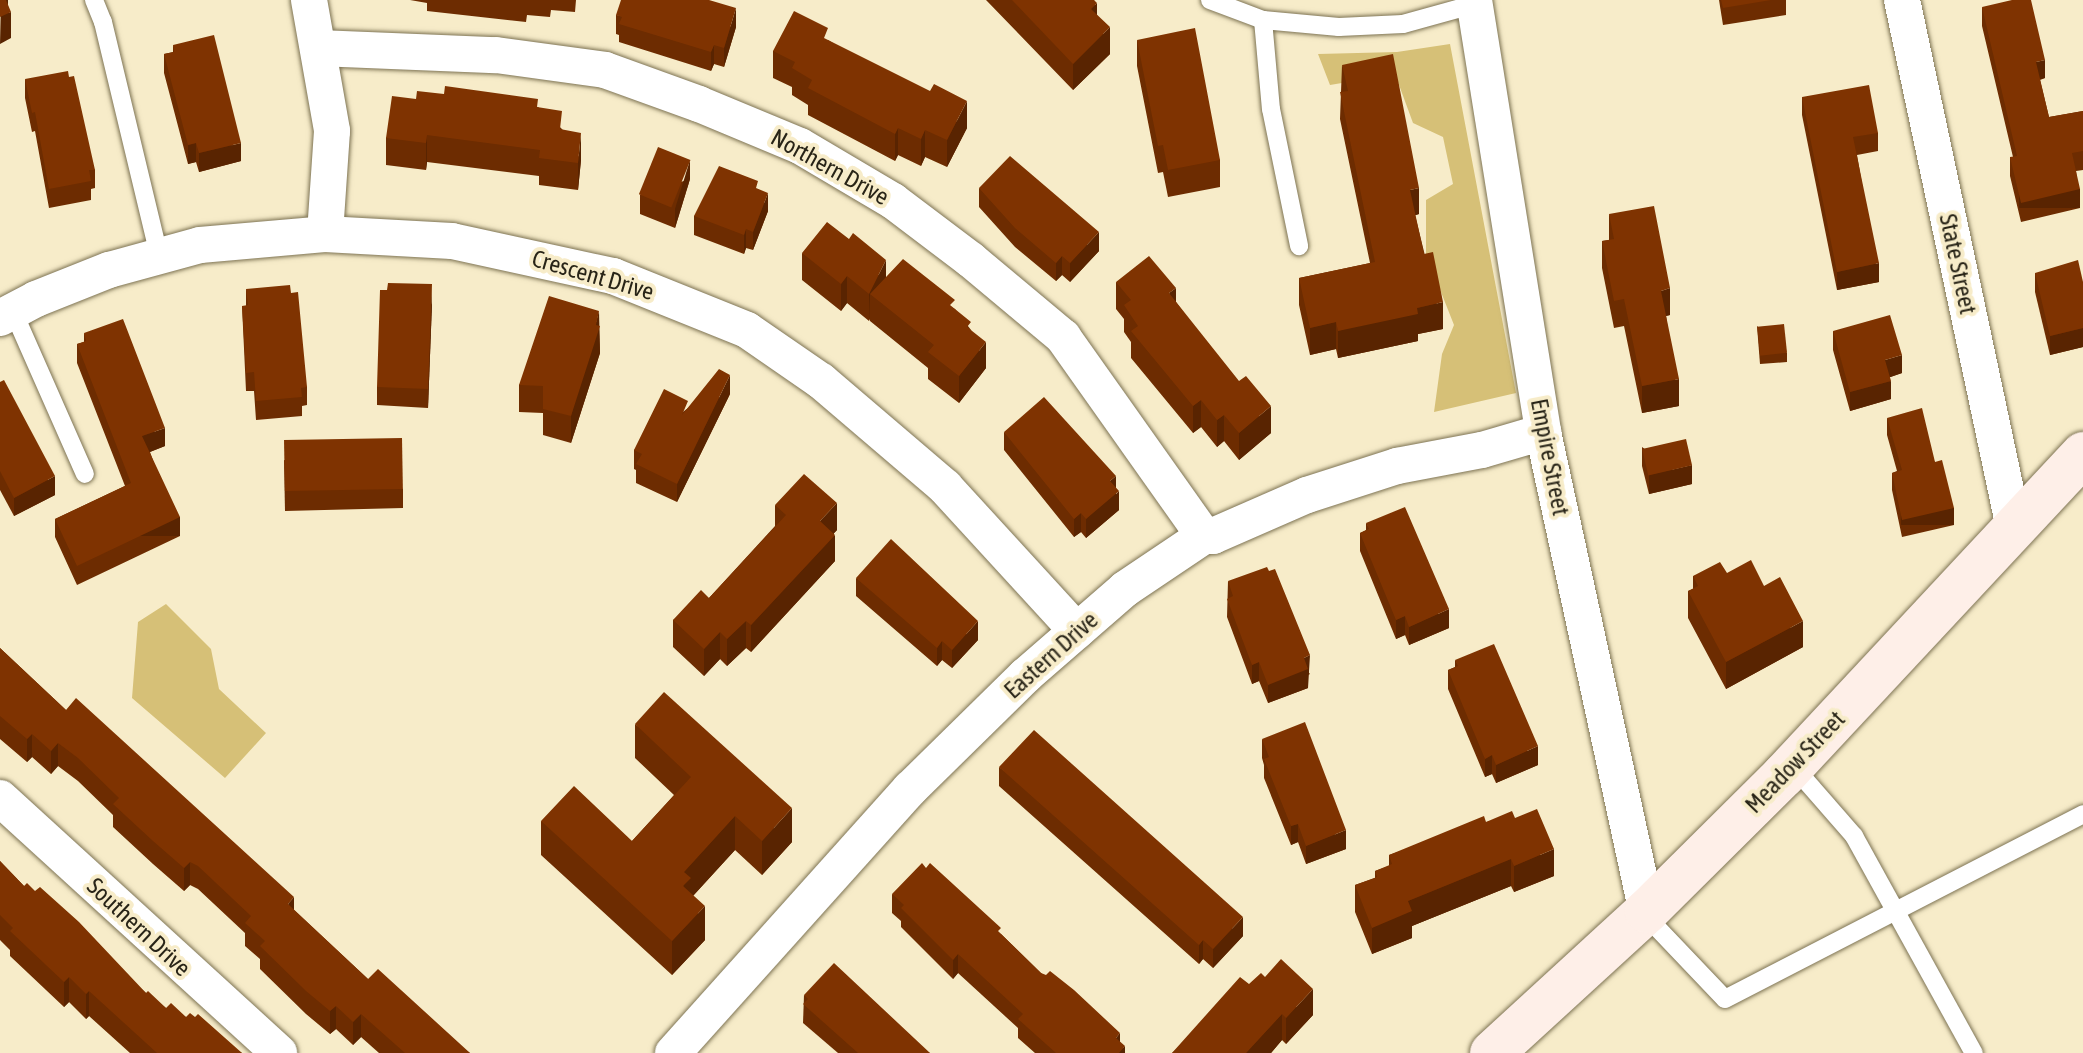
<!DOCTYPE html>
<html>
<head>
<meta charset="utf-8">
<style>
  body { margin:0 }
  #map { position:relative; width:2083px; height:1053px; overflow:hidden; background:#f7ecc9; font-family:"Asap Condensed",sans-serif }
  div>[style] { position:absolute }
  [style*='--x'] { left:calc(var(--x)*1px); top:calc(var(--y)*1px); width:calc(var(--w)*1px); rotate:calc(var(--a)*1deg) }
  .green>* { inset:0; background:#d6c077 }
  .roads { filter:drop-shadow(0 0 2px #7d7353) drop-shadow(0 0 2px #7d7353) }
  .service>* { height:18px; margin:-9px; padding:0 9px; transform-origin:9px; border-radius:9px; background:#fff }
  .minor>* { height:36px; margin:-18px; padding:0 18px; transform-origin:18px; border-radius:18px; background:#fff }
  .secondary>* { height:44px; margin:-22px; padding:0 22px; transform-origin:22px; border-radius:22px; background:#feefe8 }
  .wall>* { inset:0; background:#6d2c01 }
  .shaded-wall>* { inset:0; background:#592401; transform-origin:0 0 }
  .building>* { inset:0; background:#7f3301; transform-origin:0 0 }
  span { translate:-50% -50%; white-space:nowrap; text-align:center; line-height:1.15; -webkit-text-stroke:8px #f7ecc9; paint-order:stroke }
  .street-label { font-size:24px; color:#282417 }
</style>
</head>
<body>
<div id="map">
  <div class="green">
    <div style="clip-path:polygon(1450px 44px,1516px 393px,1434px 412px,1442px 354px,1454px 325px,1426px 254px,1426px 200px,1453px 184px,1443px 137px,1413px 123px,1395px 74px,1330px 85px,1318px 54px,1397px 52px)"></div>
    <div style="clip-path:polygon(166px 604px,211px 649px,219px 689px,266px 733px,225px 778px,132px 698px,138px 622px)"></div>
  </div>
  <div class="roads">
    <div class="service">
      <div style="--x:94;--y:0;--w:24;--a:68"></div>
      <div style="--x:103;--y:22;--w:241;--a:76.5"></div>
      <div style="--x:1210;--y:0;--w:57;--a:20.7"></div>
      <div style="--x:1263;--y:20;--w:76;--a:5.3"></div>
      <div style="--x:1339;--y:27;--w:64;--a:-2.7"></div>
      <div style="--x:1403;--y:24;--w:75;--a:-15.5"></div>
      <div style="--x:1263;--y:20;--w:89;--a:84.9"></div>
      <div style="--x:1271;--y:109;--w:140;--a:78.4"></div>
      <div style="--x:13;--y:311;--w:178;--a:66.2"></div>
      <div style="--x:1793;--y:766;--w:93;--a:48.9"></div>
      <div style="--x:1854;--y:836;--w:248;--a:61.1"></div>
      <div style="--x:1644;--y:914;--w:117;--a:46.4"></div>
      <div style="--x:1725;--y:999;--w:403;--a:-27.3"></div>
    </div>
    <div class="minor">
      <div style="--x:309;--y:0;--w:133;--a:80"></div>
      <div style="--x:332;--y:131;--w:103;--a:93.9"></div>
      <div style="--x:1474;--y:0;--w:437;--a:80.9"></div>
      <div style="--x:1543;--y:432;--w:490;--a:77.8"></div>
      <div style="--x:1902;--y:0;--w:540;--a:78.02"></div>
      <div style="--x:318;--y:48;--w:178;--a:2.3"></div>
      <div style="--x:496;--y:55;--w:110;--a:7.8"></div>
      <div style="--x:605;--y:70;--w:100;--a:19.9"></div>
      <div style="--x:699;--y:104;--w:109;--a:22.6"></div>
      <div style="--x:800;--y:146;--w:108;--a:30.6"></div>
      <div style="--x:893;--y:201;--w:98;--a:37.1"></div>
      <div style="--x:971;--y:260;--w:120;--a:39.9"></div>
      <div style="--x:1063;--y:337;--w:244;--a:54.7"></div>
      <div style="--x:0;--y:318;--w:41;--a:-27.8"></div>
      <div style="--x:36;--y:299;--w:79;--a:-21.7"></div>
      <div style="--x:109;--y:270;--w:94;--a:-15.4"></div>
      <div style="--x:200;--y:245;--w:125;--a:-5"></div>
      <div style="--x:325;--y:234;--w:127;--a:3.2"></div>
      <div style="--x:452;--y:241;--w:165;--a:12.3"></div>
      <div style="--x:613;--y:276;--w:144;--a:21.9"></div>
      <div style="--x:747;--y:330;--w:90;--a:34.6"></div>
      <div style="--x:821;--y:381;--w:163;--a:40.5"></div>
      <div style="--x:945;--y:487;--w:195;--a:47.5"></div>
      <div style="--x:0;--y:798;--w:378;--a:42.4"></div>
      <div style="--x:673;--y:1053;--w:355;--a:-48.1"></div>
      <div style="--x:910;--y:789;--w:161;--a:-44.5"></div>
      <div style="--x:1025;--y:676;--w:133;--a:-41"></div>
      <div style="--x:1125;--y:589;--w:95;--a:-33.9"></div>
      <div style="--x:1204;--y:536;--w:9;--a:0"></div>
      <div style="--x:1213;--y:536;--w:103;--a:-23.6"></div>
      <div style="--x:1307;--y:495;--w:95;--a:-17.9"></div>
      <div style="--x:1397;--y:466;--w:86;--a:-10.7"></div>
      <div style="--x:1482;--y:450;--w:64;--a:-16.4"></div>
    </div>
    <div class="secondary">
      <div style="--x:1492;--y:1053;--w:210;--a:-42.5"></div>
      <div style="--x:1647;--y:911;--w:193;--a:-44.8"></div>
      <div style="--x:1784;--y:775;--w:439;--a:-47"></div>
    </div>
  </div>
  <div class="wall">
    <div style="clip-path:polygon(410px 0,576px 0,575px 12px,551px 10px,550px 17px,527px 15px,526px 22px,427px 11px,427px 3px)"></div>
    <div style="clip-path:polygon(986px 0,1094px 0,1097px 15px,1110px 54px,1073px 90px)"></div>
    <div style="clip-path:polygon(1719px 0,1786px 0,1786px 15px,1723px 25px)"></div>
    <div style="clip-path:polygon(1982px 7px,2045px 78px,2040px 80px,2049px 117px,2083px 111px,2083px 170px,2076px 171px,2080px 208px,2021px 222px,2010px 176px,2010px 157px,2013px 157px,1982px 26px)"></div>
    <div style="clip-path:polygon(616px 15px,736px 27px,724px 67px,714px 64px,711px 71px,619px 42px,619px 35px,616px 34px)"></div>
    <div style="clip-path:polygon(828px 40px,967px 128px,947px 167px,925px 157px,921px 166px,898px 155px,895px 161px,808px 115px,808px 105px,792px 95px,792px 87px,773px 78px,773px 51px)"></div>
    <div style="clip-path:polygon(1137px 40px,1220px 160px,1220px 187px,1168px 197px,1163px 172px,1158px 173px,1137px 66px)"></div>
    <div style="clip-path:polygon(173px 45px,241px 161px,199px 172px,196px 162px,188px 164px,164px 73px,164px 54px,173px 52px)"></div>
    <div style="clip-path:polygon(1342px 65px,1419px 214px,1415px 215px,1443px 329px,1418px 334px,1418px 341px,1338px 358px,1336px 349px,1310px 355px,1299px 305px,1299px 278px,1370px 263px,1340px 119px)"></div>
    <div style="clip-path:polygon(25px 79px,95px 170px,95px 188px,91px 189px,91px 200px,49px 208px,35px 131px,32px 132px,25px 98px)"></div>
    <div style="clip-path:polygon(1802px 97px,1878px 133px,1878px 151px,1857px 155px,1879px 282px,1837px 290px,1802px 115px)"></div>
    <div style="clip-path:polygon(416px 99px,538px 107px,562px 129px,581px 160px,578px 190px,539px 185px,539px 176px,427px 162px,426px 170px,386px 165px,386px 138px)"></div>
    <div style="clip-path:polygon(690px 179px,675px 228px,640px 214px,640px 195px)"></div>
    <div style="clip-path:polygon(979px 188px,1099px 251px,1070px 282px,1062px 275px,1056px 281px,1015px 247px,979px 207px)"></div>
    <div style="clip-path:polygon(758px 189px,768px 211px,753px 250px,746px 248px,744px 254px,694px 235px,694px 216px)"></div>
    <div style="clip-path:polygon(1609px 214px,1670px 315px,1666px 316px,1679px 406px,1642px 413px,1624px 326px,1614px 328px,1602px 268px,1602px 241px,1609px 240px)"></div>
    <div style="clip-path:polygon(802px 253px,886px 277px,955px 309px,971px 330px,986px 368px,959px 403px,928px 379px,928px 368px,870px 321px,870px 319px,869px 321px,847px 303px,841px 311px,802px 280px)"></div>
    <div style="clip-path:polygon(2035px 273px,2083px 282px,2083px 347px,2050px 355px,2035px 292px)"></div>
    <div style="clip-path:polygon(1116px 282px,1176px 302px,1271px 433px,1239px 460px,1224px 441px,1217px 447px,1201px 427px,1193px 433px,1131px 358px,1131px 342px,1124px 332px,1124px 319px,1116px 309px)"></div>
    <div style="clip-path:polygon(246px 289px,307px 387px,307px 405px,302px 406px,302px 416px,256px 420px,254px 391px,246px 391px,242px 306px,246px 306px)"></div>
    <div style="clip-path:polygon(432px 303px,428px 408px,377px 405px,377px 387px)"></div>
    <div style="clip-path:polygon(599px 326px,600px 353px,571px 443px,543px 435px,543px 413px,519px 412px,519px 385px)"></div>
    <div style="clip-path:polygon(1757px 326px,1787px 353px,1787px 362px,1760px 364px)"></div>
    <div style="clip-path:polygon(1833px 331px,1902px 373px,1890px 377px,1891px 399px,1850px 411px,1833px 350px)"></div>
    <div style="clip-path:polygon(84px 333px,165px 446px,150px 452px,180px 536px,77px 585px,55px 537px,55px 519px,125px 486px,77px 363px,77px 344px,84px 342px)"></div>
    <div style="clip-path:polygon(0 382px,55px 495px,14px 516px,0 490px)"></div>
    <div style="clip-path:polygon(730px 394px,677px 502px,636px 483px,636px 470px,634px 469px,634px 450px,688px 408px)"></div>
    <div style="clip-path:polygon(1887px 418px,1935px 462px,1954px 525px,1902px 537px,1892px 490px,1892px 473px,1897px 471px,1887px 435px)"></div>
    <div style="clip-path:polygon(1004px 432px,1119px 510px,1086px 538px,1081px 532px,1074px 537px,1004px 450px)"></div>
    <div style="clip-path:polygon(1642px 447px,1692px 484px,1649px 494px,1642px 466px)"></div>
    <div style="clip-path:polygon(284px 460px,403px 489px,403px 508px,285px 511px)"></div>
    <div style="clip-path:polygon(775px 505px,837px 530px,834px 533px,835px 561px,751px 652px,746px 648px,727px 666px,720px 659px,704px 676px,673px 647px,673px 620px,709px 598px,775px 526px)"></div>
    <div style="clip-path:polygon(1366px 523px,1449px 628px,1409px 645px,1405px 635px,1396px 639px,1360px 551px,1360px 533px,1366px 530px)"></div>
    <div style="clip-path:polygon(1727px 573px,1764px 586px,1803px 647px,1726px 689px,1688px 618px,1688px 591px,1693px 589px,1693px 576px)"></div>
    <div style="clip-path:polygon(856px 578px,978px 640px,952px 668px,942px 660px,937px 666px,856px 596px)"></div>
    <div style="clip-path:polygon(1228px 581px,1310px 674px,1308px 675px,1308px 688px,1268px 703px,1259px 681px,1252px 684px,1227px 617px)"></div>
    <div style="clip-path:polygon(0 648px,66px 710px,294px 910px,368px 979px,470px 1053px,379px 1053px,361px 1037px,353px 1045px,336px 1029px,330px 1034px,306px 1014px,260px 969px,260px 959px,245px 946px,245px 933px,198px 889px,190px 885px,184px 891px,153px 864px,113px 827px,113px 815px,78px 781px,58px 766px,51px 774px,32px 757px,27px 762px,0 739px)"></div>
    <div style="clip-path:polygon(1455px 660px,1538px 765px,1496px 783px,1492px 774px,1485px 777px,1448px 689px,1448px 670px,1455px 667px)"></div>
    <div style="clip-path:polygon(635px 724px,792px 842px,762px 875px,735px 850px,693px 896px,705px 940px,672px 975px,541px 855px,541px 821px,632px 841px,674px 795px,635px 758px)"></div>
    <div style="clip-path:polygon(1262px 739px,1346px 849px,1306px 864px,1298px 842px,1291px 845px,1264px 778px,1264px 765px,1262px 758px)"></div>
    <div style="clip-path:polygon(999px 767px,1243px 936px,1213px 968px,1203px 959px,1199px 964px,999px 786px)"></div>
    <div style="clip-path:polygon(1515px 818px,1554px 876px,1514px 892px,1511px 886px,1412px 926px,1412px 938px,1372px 954px,1355px 912px,1355px 885px,1375px 878px,1375px 871px,1389px 866px,1389px 855px,1486px 822px)"></div>
    <div style="clip-path:polygon(0 861px,24px 886px,146px 993px,166px 1008px,186px 1017px,242px 1053px,130px 1053px,89px 1016px,86px 1019px,69px 1002px,64px 1007px,10px 956px,10px 950px,0 940px)"></div>
    <div style="clip-path:polygon(892px 894px,1001px 934px,1041px 973px,1120px 1042px,1125px 1053px,1035px 1053px,1018px 1038px,1018px 1028px,958px 973px,953px 979px,901px 927px,901px 921px,892px 913px)"></div>
    <div style="clip-path:polygon(1249px 984px,1313px 1015px,1286px 1044px,1282px 1040px,1271px 1053px,1172px 1053px)"></div>
    <div style="clip-path:polygon(804px 995px,930px 1053px,838px 1053px,803px 1023px)"></div>
  </div>
  <div class="shaded-wall">
    <div style="clip-path:polygon(1px 0,8px 0,8px 13px,11px 12px,11px 38px,0 44px)"></div>
    <div style="clip-path:polygon(1097px 3px,1097px 30px,1091px 9px)"></div>
    <div style="clip-path:polygon(736px 8px,736px 27px,724px 67px,724px 48px)"></div>
    <div style="clip-path:polygon(1110px 27px,1110px 54px,1073px 90px,1073px 64px)"></div>
    <div style="clip-path:polygon(714px 45px,714px 64px,711px 71px,711px 52px)"></div>
    <div style="clip-path:polygon(2045px 60px,2045px 78px,2036px 80px,2036px 62px)"></div>
    <div style="clip-path:polygon(967px 101px,967px 128px,947px 167px,947px 140px)"></div>
    <div style="clip-path:polygon(898px 128px,898px 155px,895px 161px,895px 134px)"></div>
    <div style="clip-path:polygon(925px 130px,925px 157px,921px 166px,921px 139px)"></div>
    <div style="clip-path:polygon(581px 133px,581px 160px,578px 190px,578px 163px)"></div>
    <div style="clip-path:polygon(427px 135px,427px 162px,426px 170px,426px 143px)"></div>
    <div style="clip-path:polygon(196px 143px,196px 162px,188px 164px,188px 145px)"></div>
    <div style="clip-path:polygon(241px 143px,241px 161px,199px 172px,199px 153px)"></div>
    <div style="clip-path:polygon(690px 160px,690px 179px,675px 228px,675px 209px)"></div>
    <div style="clip-path:polygon(1419px 188px,1419px 214px,1410px 217px,1410px 190px)"></div>
    <div style="left:2080px;top:189px;width:19px;height:61px;rotate:90deg"></div>
    <div style="clip-path:polygon(768px 193px,768px 211px,753px 250px,753px 232px)"></div>
    <div style="clip-path:polygon(746px 229px,746px 248px,744px 254px,744px 235px)"></div>
    <div style="clip-path:polygon(1099px 232px,1099px 251px,1070px 282px,1070px 263px)"></div>
    <div style="clip-path:polygon(1062px 256px,1062px 275px,1056px 281px,1056px 263px)"></div>
    <div style="clip-path:polygon(886px 260px,886px 287px,870px 294px,869px 321px,869px 294px)"></div>
    <div style="clip-path:polygon(1879px 263px,1879px 282px,1837px 290px,1837px 272px)"></div>
    <div style="clip-path:polygon(847px 276px,847px 303px,841px 311px,841px 284px)"></div>
    <div style="clip-path:polygon(432px 284px,432px 303px,428px 408px,428px 389px)"></div>
    <div style="clip-path:polygon(1176px 288px,1176px 315px,1169px 293px)"></div>
    <div style="clip-path:polygon(1670px 288px,1670px 315px,1661px 317px,1661px 291px)"></div>
    <div style="clip-path:polygon(1443px 302px,1443px 329px,1418px 334px,1418px 341px,1338px 358px,1338px 331px,1417px 308px)"></div>
    <div style="clip-path:polygon(599px 311px,600px 353px,571px 443px,571px 416px)"></div>
    <div style="clip-path:polygon(1336px 322px,1336px 349px,1310px 355px,1310px 328px)"></div>
    <div style="clip-path:polygon(2083px 328px,2083px 347px,2050px 355px,2050px 336px)"></div>
    <div style="clip-path:polygon(986px 342px,986px 368px,959px 403px,959px 376px)"></div>
    <div style="clip-path:polygon(1902px 355px,1902px 373px,1885px 379px,1885px 360px)"></div>
    <div style="clip-path:polygon(730px 375px,730px 394px,677px 502px,677px 484px)"></div>
    <div style="clip-path:polygon(1679px 379px,1679px 406px,1642px 413px,1642px 386px)"></div>
    <div style="clip-path:polygon(1891px 381px,1891px 399px,1850px 411px,1850px 392px)"></div>
    <div style="clip-path:polygon(1201px 400px,1201px 427px,1193px 433px,1193px 406px)"></div>
    <div style="clip-path:polygon(1271px 406px,1271px 433px,1239px 460px,1239px 433px)"></div>
    <div style="clip-path:polygon(1224px 415px,1224px 441px,1217px 447px,1217px 420px)"></div>
    <div style="clip-path:polygon(165px 428px,165px 446px,142px 455px,142px 436px)"></div>
    <div style="clip-path:polygon(1692px 465px,1692px 484px,1649px 494px,1649px 475px)"></div>
    <div style="clip-path:polygon(55px 476px,55px 495px,14px 516px,14px 498px)"></div>
    <div style="clip-path:polygon(1116px 476px,1116px 494px,1119px 491px,1119px 510px,1086px 538px,1086px 519px,1110px 481px)"></div>
    <div style="clip-path:polygon(837px 503px,837px 530px,820px 548px,820px 521px)"></div>
    <div style="left:1954px;top:508px;width:17px;height:53px;rotate:90deg"></div>
    <div style="clip-path:polygon(1081px 513px,1081px 532px,1074px 537px,1074px 519px)"></div>
    <div style="left:180px;top:517px;width:19px;height:114px;rotate:90deg"></div>
    <div style="clip-path:polygon(835px 535px,835px 561px,751px 652px,751px 625px)"></div>
    <div style="clip-path:polygon(1449px 609px,1449px 628px,1409px 645px,1409px 627px)"></div>
    <div style="clip-path:polygon(1405px 616px,1405px 635px,1396px 639px,1396px 620px)"></div>
    <div style="clip-path:polygon(746px 621px,746px 648px,727px 666px,727px 639px)"></div>
    <div style="clip-path:polygon(978px 621px,978px 640px,952px 668px,952px 650px)"></div>
    <div style="clip-path:polygon(1803px 621px,1803px 647px,1726px 689px,1726px 662px)"></div>
    <div style="clip-path:polygon(720px 632px,720px 659px,704px 676px,704px 649px)"></div>
    <div style="clip-path:polygon(942px 641px,942px 660px,937px 666px,937px 648px)"></div>
    <div style="clip-path:polygon(1310px 655px,1308px 688px,1268px 703px,1268px 685px,1304px 658px)"></div>
    <div style="clip-path:polygon(1259px 662px,1259px 681px,1252px 684px,1252px 665px)"></div>
    <div style="clip-path:polygon(32px 734px,32px 757px,27px 762px,27px 739px)"></div>
    <div style="clip-path:polygon(58px 743px,58px 766px,51px 774px,51px 751px)"></div>
    <div style="clip-path:polygon(1538px 746px,1538px 765px,1496px 783px,1496px 765px)"></div>
    <div style="clip-path:polygon(1492px 755px,1492px 774px,1485px 777px,1485px 759px)"></div>
    <div style="clip-path:polygon(792px 808px,792px 842px,762px 875px,762px 841px)"></div>
    <div style="clip-path:polygon(735px 816px,735px 850px,691px 898px,683px 920px,684px 872px)"></div>
    <div style="clip-path:polygon(1298px 824px,1298px 842px,1291px 845px,1291px 826px)"></div>
    <div style="clip-path:polygon(1346px 830px,1346px 849px,1306px 864px,1306px 846px)"></div>
    <div style="clip-path:polygon(1554px 849px,1554px 876px,1514px 892px,1514px 866px)"></div>
    <div style="clip-path:polygon(1511px 859px,1511px 886px,1412px 926px,1412px 938px,1372px 954px,1372px 928px,1408px 901px)"></div>
    <div style="clip-path:polygon(190px 862px,190px 885px,184px 891px,184px 868px)"></div>
    <div style="clip-path:polygon(294px 897px,294px 920px,288px 904px)"></div>
    <div style="clip-path:polygon(705px 906px,705px 940px,672px 975px,672px 941px)"></div>
    <div style="clip-path:polygon(1243px 917px,1243px 936px,1213px 968px,1213px 949px)"></div>
    <div style="clip-path:polygon(1203px 940px,1203px 959px,1199px 964px,1199px 945px)"></div>
    <div style="clip-path:polygon(958px 954px,958px 973px,953px 979px,953px 960px)"></div>
    <div style="clip-path:polygon(69px 977px,69px 1002px,64px 1007px,64px 982px)"></div>
    <div style="clip-path:polygon(1313px 989px,1313px 1015px,1286px 1044px,1286px 1018px)"></div>
    <div style="clip-path:polygon(89px 991px,89px 1016px,86px 1019px,86px 994px)"></div>
    <div style="clip-path:polygon(336px 1006px,336px 1029px,330px 1034px,330px 1011px)"></div>
    <div style="clip-path:polygon(361px 1014px,361px 1037px,353px 1045px,353px 1022px)"></div>
    <div style="clip-path:polygon(1282px 1014px,1282px 1040px,1271px 1053px,1246px 1053px)"></div>
    <div style="clip-path:polygon(1120px 1033px,1120px 1051px,1125px 1046px,1125px 1053px,1116px 1053px,1116px 1038px)"></div>
  </div>
  <div class="building">
    <div style="clip-path:polygon(0 0,6px 0,11px 12px,0 17px)"></div>
    <div style="clip-path:polygon(621px 0,709px 0,736px 8px,724px 48px,714px 45px,711px 52px,619px 24px,622px 17px,616px 15px)"></div>
    <div style="clip-path:polygon(1012px 0,1094px 0,1097px 3px,1091px 9px,1110px 27px,1073px 64px)"></div>
    <div style="clip-path:polygon(1721px 0,1771px 0,1723px 8px)"></div>
    <div style="clip-path:polygon(2012px 0,2031px 0,2045px 60px,2036px 62px,2049px 117px,2083px 111px,2083px 151px,2072px 153px,2080px 189px,2021px 203px,2010px 157px,2017px 156px,1982px 7px)"></div>
    <div style="clip-path:polygon(794px 11px,828px 28px,824px 38px,930px 91px,934px 84px,967px 101px,947px 140px,925px 130px,921px 139px,898px 128px,895px 134px,808px 88px,812px 80px,792px 68px,795px 62px,773px 51px)"></div>
    <div style="clip-path:polygon(1195px 28px,1220px 160px,1168px 170px,1163px 145px,1158px 146px,1137px 40px)"></div>
    <div style="clip-path:polygon(214px 35px,241px 143px,199px 153px,196px 143px,188px 145px,164px 54px,174px 52px,173px 45px)"></div>
    <div style="clip-path:polygon(1393px 54px,1419px 188px,1410px 190px,1424px 254px,1433px 252px,1443px 302px,1417px 308px,1418px 314px,1338px 331px,1336px 322px,1310px 328px,1299px 278px,1375px 262px,1340px 92px,1348px 91px,1342px 65px)"></div>
    <div style="clip-path:polygon(68px 71px,69px 77px,74px 76px,95px 170px,89px 170px,91px 181px,49px 189px,35px 112px,32px 113px,25px 79px)"></div>
    <div style="clip-path:polygon(1869px 85px,1878px 133px,1853px 137px,1879px 263px,1837px 272px,1802px 97px)"></div>
    <div style="clip-path:polygon(445px 86px,538px 99px,537px 107px,562px 111px,560px 129px,581px 133px,578px 163px,539px 158px,540px 150px,427px 135px,426px 143px,386px 138px,392px 96px,416px 99px,417px 91px,444px 94px)"></div>
    <div style="left:658px;top:147px;width:35px;height:51px;rotate:22deg"></div>
    <div style="clip-path:polygon(1010px 156px,1099px 232px,1070px 263px,1062px 256px,1056px 263px,1015px 228px,979px 188px)"></div>
    <div style="clip-path:polygon(719px 166px,758px 181px,756px 188px,768px 193px,753px 232px,746px 229px,744px 235px,694px 216px)"></div>
    <div style="clip-path:polygon(1654px 206px,1670px 288px,1661px 291px,1679px 379px,1642px 386px,1624px 299px,1614px 301px,1602px 241px,1614px 239px,1609px 214px)"></div>
    <div style="clip-path:polygon(827px 222px,849px 239px,853px 233px,886px 260px,869px 294px,847px 276px,841px 284px,802px 253px)"></div>
    <div style="clip-path:polygon(1149px 256px,1176px 288px,1169px 293px,1239px 381px,1246px 376px,1271px 406px,1239px 433px,1224px 415px,1217px 420px,1201px 400px,1193px 406px,1131px 331px,1138px 326px,1124px 305px,1131px 300px,1116px 282px)"></div>
    <div style="clip-path:polygon(903px 259px,955px 300px,950px 305px,971px 322px,967px 327px,986px 342px,959px 376px,928px 352px,934px 345px,870px 294px)"></div>
    <div style="clip-path:polygon(2078px 260px,2083px 282px,2083px 328px,2050px 336px,2035px 273px)"></div>
    <div style="clip-path:polygon(388px 283px,432px 284px,428px 389px,377px 387px,380px 290px,387px 290px)"></div>
    <div style="clip-path:polygon(290px 285px,291px 293px,298px 292px,307px 387px,301px 388px,302px 397px,256px 401px,254px 372px,246px 373px,242px 306px,248px 305px,246px 289px)"></div>
    <div style="clip-path:polygon(549px 296px,599px 311px,596px 325px,600px 326px,571px 416px,543px 409px,543px 386px,519px 385px)"></div>
    <div style="clip-path:polygon(1890px 315px,1902px 355px,1885px 360px,1891px 381px,1850px 392px,1833px 331px)"></div>
    <div style="clip-path:polygon(123px 319px,165px 428px,142px 436px,180px 517px,77px 566px,55px 519px,131px 483px,77px 344px,86px 341px,84px 333px)"></div>
    <div style="left:1784px;top:324px;width:29px;height:27px;rotate:84deg"></div>
    <div style="clip-path:polygon(719px 369px,730px 375px,677px 484px,636px 464px,642px 454px,634px 450px,664px 389px,688px 401px,682px 415px)"></div>
    <div style="clip-path:polygon(4px 380px,55px 476px,14px 498px,0 471px,0 382px)"></div>
    <div style="clip-path:polygon(1044px 397px,1116px 476px,1110px 481px,1119px 491px,1086px 519px,1081px 513px,1074px 519px,1004px 432px)"></div>
    <div style="clip-path:polygon(1922px 408px,1935px 462px,1942px 460px,1954px 508px,1902px 520px,1892px 473px,1902px 470px,1887px 418px)"></div>
    <div style="left:402px;top:438px;width:51px;height:118px;rotate:89deg"></div>
    <div style="left:1686px;top:439px;width:27px;height:45px;rotate:77deg"></div>
    <div style="clip-path:polygon(804px 474px,837px 503px,820px 521px,835px 535px,751px 625px,746px 621px,727px 639px,720px 632px,704px 649px,673px 620px,701px 590px,709px 598px,786px 515px,775px 505px)"></div>
    <div style="clip-path:polygon(1405px 507px,1449px 609px,1409px 627px,1405px 616px,1396px 620px,1360px 533px,1369px 529px,1366px 523px)"></div>
    <div style="clip-path:polygon(891px 539px,978px 621px,952px 650px,942px 641px,937px 648px,856px 578px)"></div>
    <div style="clip-path:polygon(1751px 560px,1764px 586px,1780px 577px,1803px 621px,1726px 662px,1688px 591px,1698px 586px,1693px 576px,1720px 562px,1727px 573px)"></div>
    <div style="clip-path:polygon(1267px 567px,1269px 571px,1275px 569px,1310px 655px,1304px 658px,1308px 669px,1268px 685px,1259px 662px,1252px 665px,1227px 599px,1233px 596px,1228px 581px)"></div>
    <div style="clip-path:polygon(1494px 644px,1538px 746px,1496px 765px,1492px 755px,1485px 759px,1448px 670px,1458px 666px,1455px 660px)"></div>
    <div style="clip-path:polygon(0 648px,66px 710px,76px 698px,294px 897px,288px 904px,368px 979px,378px 969px,470px 1053px,405px 1053px,361px 1014px,353px 1022px,336px 1006px,330px 1011px,306px 991px,260px 946px,265px 941px,245px 923px,251px 916px,198px 866px,190px 862px,184px 868px,153px 841px,113px 804px,119px 798px,78px 758px,58px 743px,51px 751px,32px 734px,27px 739px,0 716px)"></div>
    <div style="clip-path:polygon(664px 692px,792px 808px,762px 841px,735px 816px,684px 872px,691px 878px,683px 886px,705px 906px,672px 941px,541px 821px,574px 786px,632px 841px,691px 777px,635px 724px)"></div>
    <div style="clip-path:polygon(1305px 722px,1346px 830px,1306px 846px,1298px 824px,1291px 826px,1264px 759px,1269px 757px,1262px 739px)"></div>
    <div style="clip-path:polygon(1034px 730px,1243px 917px,1213px 949px,1203px 940px,1199px 945px,999px 767px)"></div>
    <div style="clip-path:polygon(1537px 809px,1554px 849px,1514px 866px,1511px 859px,1408px 901px,1412px 911px,1372px 928px,1355px 885px,1377px 877px,1375px 871px,1392px 864px,1389px 855px,1484px 816px,1486px 822px,1512px 811px,1515px 818px)"></div>
    <div style="clip-path:polygon(0 861px,24px 886px,27px 883px,35px 891px,40px 887px,79px 922px,146px 993px,148px 991px,166px 1008px,171px 1003px,186px 1017px,190px 1013px,195px 1017px,198px 1014px,242px 1053px,157px 1053px,89px 991px,86px 994px,69px 977px,64px 982px,10px 931px,13px 928px,0 915px)"></div>
    <div style="clip-path:polygon(922px 863px,926px 868px,930px 863px,1001px 928px,998px 931px,1041px 973px,1046px 975px,1050px 971px,1074px 990px,1120px 1033px,1116px 1038px,1125px 1046px,1119px 1053px,1056px 1053px,1018px 1019px,1023px 1014px,958px 954px,953px 960px,901px 908px,904px 905px,892px 894px)"></div>
    <div style="clip-path:polygon(1281px 959px,1313px 989px,1286px 1018px,1282px 1014px,1246px 1053px,1172px 1053px,1240px 977px,1249px 984px,1261px 973px,1265px 977px)"></div>
    <div style="clip-path:polygon(834px 963px,930px 1053px,858px 1053px,803px 1004px,808px 999px,804px 995px)"></div>
  </div>
  <div class="street-label">
    <span style="left:830px;top:167px;rotate:29deg">Northern Drive</span>
    <span style="left:1958px;top:264px;rotate:78deg">State Street</span>
    <span style="left:593px;top:275px;rotate:16deg">Crescent Drive</span>
    <span style="left:1550px;top:457px;rotate:79deg">Empire Street</span>
    <span style="left:1051px;top:655px;rotate:-42deg">Eastern Drive</span>
    <span style="left:1795px;top:762px;rotate:-46deg">Meadow Street</span>
    <span style="left:139px;top:927px;rotate:43deg">Southern Drive</span>
  </div>
</div>
</body>
</html>
